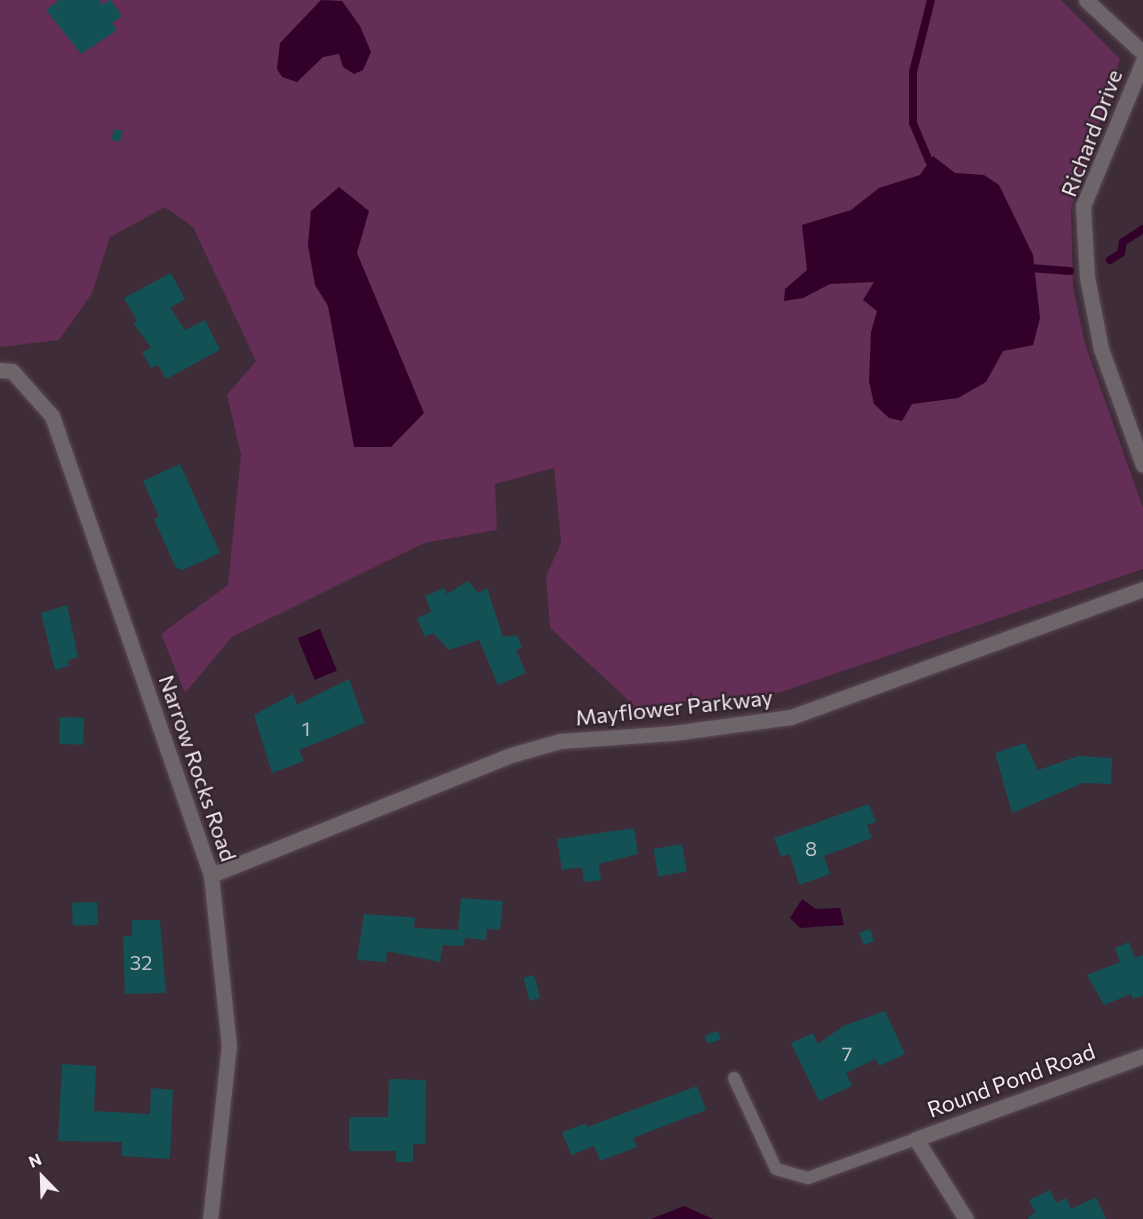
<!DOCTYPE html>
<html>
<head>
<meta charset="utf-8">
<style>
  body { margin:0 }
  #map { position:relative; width:1143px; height:1219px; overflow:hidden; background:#3e2c38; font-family:Commissioner,sans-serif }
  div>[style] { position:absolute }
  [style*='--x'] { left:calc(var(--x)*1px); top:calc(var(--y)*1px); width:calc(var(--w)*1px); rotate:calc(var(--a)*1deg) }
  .green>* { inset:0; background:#642e56 }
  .water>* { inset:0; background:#330029; transform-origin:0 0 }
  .stream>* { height:8px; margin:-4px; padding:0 4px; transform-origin:4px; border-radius:4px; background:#330029 }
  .building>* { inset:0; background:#145155; transform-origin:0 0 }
  .roads { filter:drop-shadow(0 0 2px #5b4a56) drop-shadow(0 0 2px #5b4a56) }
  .lane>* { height:12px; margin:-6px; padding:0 6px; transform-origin:6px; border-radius:6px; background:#6e656b }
  .street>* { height:15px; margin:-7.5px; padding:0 7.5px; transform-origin:7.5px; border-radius:7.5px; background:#6e656b }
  span { translate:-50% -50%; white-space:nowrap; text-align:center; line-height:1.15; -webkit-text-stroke:4.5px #33232e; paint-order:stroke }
  .number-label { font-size:20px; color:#bdc3ca }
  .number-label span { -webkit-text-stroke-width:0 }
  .street-label { font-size:22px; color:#f5e9f1 }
  .north { position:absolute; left:12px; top:1147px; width:60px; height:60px; -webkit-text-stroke:4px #33232e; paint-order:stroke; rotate:337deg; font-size:16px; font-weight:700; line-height:24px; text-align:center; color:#f5e9f1 }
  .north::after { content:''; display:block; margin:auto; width:21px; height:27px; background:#f5e9f1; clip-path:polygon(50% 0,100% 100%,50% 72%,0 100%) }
</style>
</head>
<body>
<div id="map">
  <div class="green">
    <div style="clip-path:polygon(0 0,1061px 0,1120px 59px,1071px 208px,1073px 287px,1085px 344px,1143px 508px,1143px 569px,778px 693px,636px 707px,550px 628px,546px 576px,561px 543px,554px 468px,495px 484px,497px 530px,424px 543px,232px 637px,185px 693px,161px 634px,228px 585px,241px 454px,227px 395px,256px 361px,193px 227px,165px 207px,110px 237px,92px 293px,59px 340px,0 347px)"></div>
  </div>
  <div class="water">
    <div style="clip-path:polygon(321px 0,342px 1px,360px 26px,371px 52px,363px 70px,354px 74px,343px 67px,339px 54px,323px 57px,297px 82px,282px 77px,277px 69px,280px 43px)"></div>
    <div style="clip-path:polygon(933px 156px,955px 173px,984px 175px,999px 185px,1033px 255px,1040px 318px,1033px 345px,1003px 351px,986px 382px,958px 398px,912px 404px,902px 421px,889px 418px,874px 404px,869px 381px,871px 332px,877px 311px,863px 300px,874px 282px,830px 284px,803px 298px,784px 301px,785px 289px,807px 270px,802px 225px,851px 210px,879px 188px,920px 175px)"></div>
    <div style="clip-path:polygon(339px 187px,369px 211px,357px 253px,424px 413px,391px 447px,354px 447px,328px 306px,315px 285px,308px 245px,311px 211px)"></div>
    <div style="left:320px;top:629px;width:45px;height:24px;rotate:68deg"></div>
    <div style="clip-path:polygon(802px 899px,816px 909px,840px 908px,844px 925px,800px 928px,790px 918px)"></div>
    <div style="clip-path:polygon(684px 1206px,713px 1219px,651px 1219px)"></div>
  </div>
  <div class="stream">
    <div style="--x:929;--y:161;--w:41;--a:-112.8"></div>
    <div style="--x:913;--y:123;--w:51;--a:-90"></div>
    <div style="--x:913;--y:72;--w:74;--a:-76"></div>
    <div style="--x:1110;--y:260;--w:13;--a:-32"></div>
    <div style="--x:1121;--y:253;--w:11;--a:-80"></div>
    <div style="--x:1123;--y:242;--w:24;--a:-33"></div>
    <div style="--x:1030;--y:268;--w:40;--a:4.3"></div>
  </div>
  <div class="building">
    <div style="clip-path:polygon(59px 0,101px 0,100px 5px,111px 0,122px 16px,112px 23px,117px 30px,81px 54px,46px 10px)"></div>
    <div style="left:114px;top:129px;width:9px;height:11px;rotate:13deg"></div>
    <div style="clip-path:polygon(171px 273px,185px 299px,171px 307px,174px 314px,185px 330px,205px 320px,220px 350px,166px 379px,158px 365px,151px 368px,142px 352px,151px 348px,133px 323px,137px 321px,124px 298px)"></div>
    <div style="clip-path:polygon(180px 464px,220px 553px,183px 570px,176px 568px,154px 519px,159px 517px,143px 481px)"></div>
    <div style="clip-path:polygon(468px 581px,478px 593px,487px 588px,503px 637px,517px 635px,522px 647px,516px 650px,526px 673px,498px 685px,479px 640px,449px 650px,433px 633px,425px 637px,417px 618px,431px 612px,425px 596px,444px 588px,447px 594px)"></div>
    <div style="clip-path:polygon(67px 605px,78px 657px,68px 660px,69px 666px,55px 670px,41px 613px)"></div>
    <div style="clip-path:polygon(349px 679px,365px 723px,299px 750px,304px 761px,272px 773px,254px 715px,293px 694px,297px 705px)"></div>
    <div style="left:60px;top:717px;width:24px;height:27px;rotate:2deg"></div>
    <div style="clip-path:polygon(1025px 743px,1038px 770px,1079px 756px,1112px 758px,1111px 784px,1083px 783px,1012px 813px,995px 753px)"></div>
    <div style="clip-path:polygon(869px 804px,876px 822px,867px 825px,872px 838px,824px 856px,830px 874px,799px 885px,790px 854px,781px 857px,774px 838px)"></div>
    <div style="clip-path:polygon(634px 828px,638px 854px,599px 864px,601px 880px,584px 882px,582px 867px,562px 870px,557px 839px)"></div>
    <div style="left:682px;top:844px;width:28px;height:29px;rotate:80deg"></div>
    <div style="clip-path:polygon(461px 898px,503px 901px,500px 930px,487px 929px,486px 940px,465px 938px,464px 946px,443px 945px,440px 962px,387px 951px,386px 962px,357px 960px,364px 914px,408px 917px,415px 918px,414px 928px,458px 930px)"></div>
    <div style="left:97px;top:902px;width:23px;height:25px;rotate:88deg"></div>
    <div style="clip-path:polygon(132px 920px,160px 920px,166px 993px,125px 994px,123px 936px,132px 936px)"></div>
    <div style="left:870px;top:929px;width:13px;height:11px;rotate:72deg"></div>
    <div style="clip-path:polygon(1129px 942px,1135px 958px,1143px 955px,1143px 996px,1133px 999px,1131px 994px,1104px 1005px,1087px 975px,1120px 962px,1115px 948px)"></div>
    <div style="left:534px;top:975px;width:24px;height:11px;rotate:75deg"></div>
    <div style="clip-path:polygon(885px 1011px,905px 1054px,879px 1066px,876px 1059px,846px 1073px,852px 1086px,819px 1101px,791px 1043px,813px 1033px,818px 1044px,843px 1026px)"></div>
    <div style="left:718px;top:1031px;width:9px;height:14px;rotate:72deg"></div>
    <div style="clip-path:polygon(62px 1064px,96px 1066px,94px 1111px,150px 1114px,151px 1088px,173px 1090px,170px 1159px,122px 1156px,122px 1142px,58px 1141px)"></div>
    <div style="clip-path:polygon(389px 1079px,426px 1080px,425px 1144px,413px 1144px,413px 1162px,396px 1162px,396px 1151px,349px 1151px,349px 1117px,388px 1117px)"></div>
    <div style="clip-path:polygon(697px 1086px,706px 1110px,633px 1138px,637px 1147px,600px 1161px,594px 1146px,571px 1155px,562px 1132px,586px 1123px,587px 1127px)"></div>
    <div style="clip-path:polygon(1050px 1190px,1056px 1203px,1066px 1198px,1071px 1209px,1096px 1197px,1106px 1219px,1027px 1219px,1035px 1212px,1029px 1200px)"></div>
  </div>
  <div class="roads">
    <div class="lane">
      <div style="--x:734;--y:1078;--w:100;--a:65.2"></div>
      <div style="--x:776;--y:1169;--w:33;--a:16"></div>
      <div style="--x:808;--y:1178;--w:115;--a:-19.9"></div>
    </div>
    <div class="street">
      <div style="--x:1086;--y:0;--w:78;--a:42.9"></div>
      <div style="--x:1143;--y:61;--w:157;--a:112.5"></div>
      <div style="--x:1083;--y:206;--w:71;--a:86.8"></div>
      <div style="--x:1087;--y:277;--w:73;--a:79"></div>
      <div style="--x:1101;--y:349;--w:123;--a:70.1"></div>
      <div style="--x:0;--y:370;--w:12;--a:5"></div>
      <div style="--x:12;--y:371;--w:60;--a:48.4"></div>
      <div style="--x:52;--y:416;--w:486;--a:70.9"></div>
      <div style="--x:211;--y:875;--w:171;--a:84"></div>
      <div style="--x:229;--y:1045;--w:175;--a:96.2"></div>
      <div style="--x:211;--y:875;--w:323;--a:-21.8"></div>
      <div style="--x:511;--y:755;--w:51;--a:-15.9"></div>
      <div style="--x:560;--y:741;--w:113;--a:-4"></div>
      <div style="--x:673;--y:733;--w:119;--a:-7.7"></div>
      <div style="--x:791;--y:717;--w:375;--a:-20"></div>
      <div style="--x:966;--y:1219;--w:94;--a:-122"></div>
      <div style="--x:916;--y:1139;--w:242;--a:-20.1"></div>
    </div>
  </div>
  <div class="number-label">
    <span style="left:306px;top:728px">1</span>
    <span style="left:811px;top:848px">8</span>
    <span style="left:141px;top:962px">32</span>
    <span style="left:847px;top:1053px">7</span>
  </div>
  <div class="street-label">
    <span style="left:1091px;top:133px;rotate:-69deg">Richard Drive</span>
    <span style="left:674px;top:707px;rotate:-6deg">Mayflower Parkway</span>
    <span style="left:198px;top:768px;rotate:71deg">Narrow Rocks Road</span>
    <span style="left:1011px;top:1080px;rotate:-20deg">Round Pond Road</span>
  </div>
  <div class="north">N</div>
</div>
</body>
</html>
